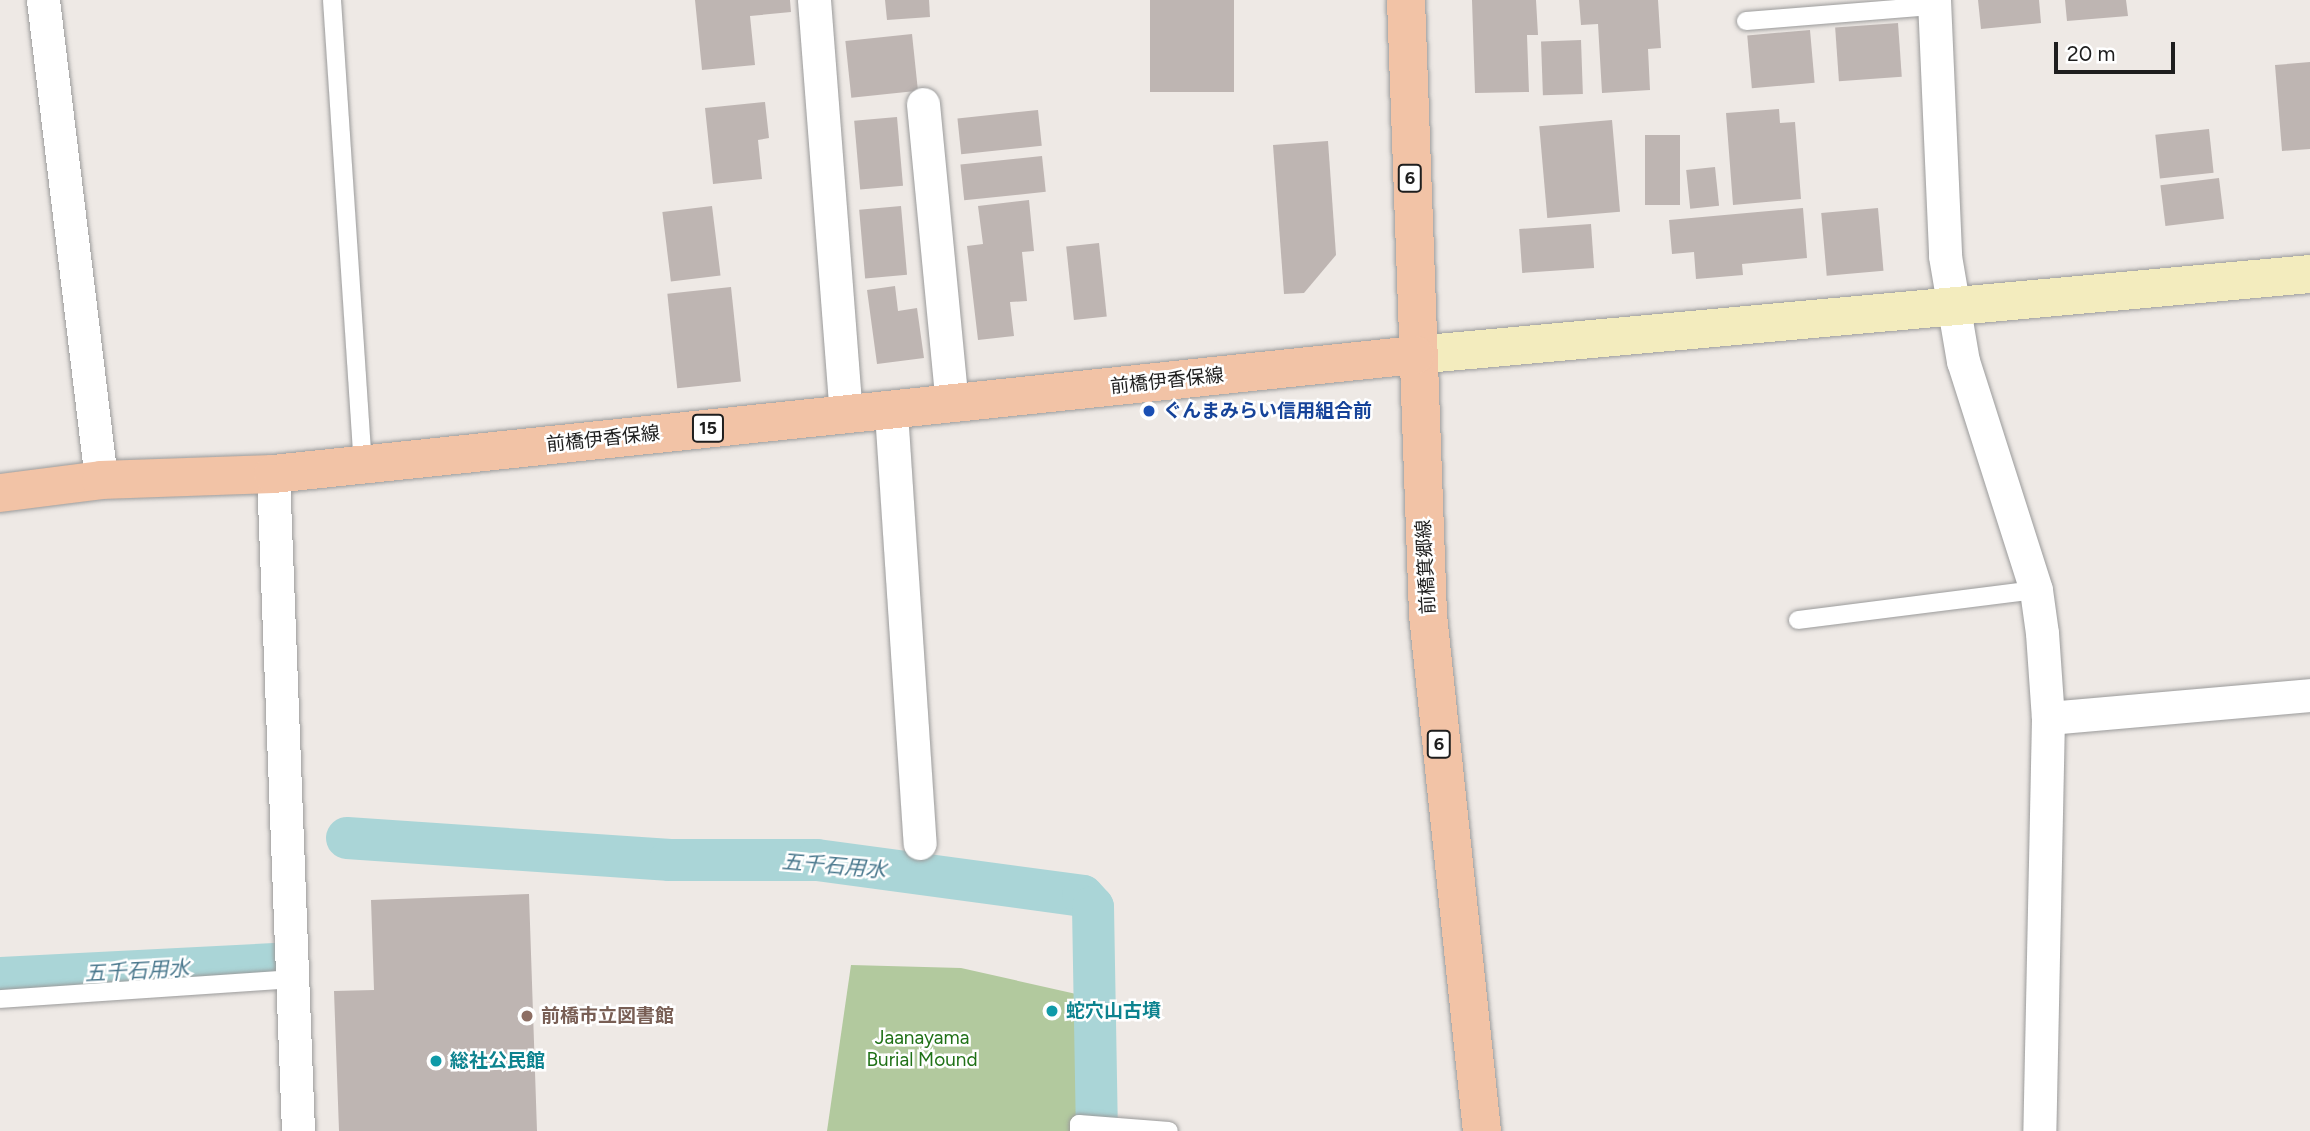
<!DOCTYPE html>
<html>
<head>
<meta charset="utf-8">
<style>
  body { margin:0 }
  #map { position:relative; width:2310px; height:1131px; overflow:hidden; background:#eee9e5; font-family:Figtree,"Noto Sans JP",sans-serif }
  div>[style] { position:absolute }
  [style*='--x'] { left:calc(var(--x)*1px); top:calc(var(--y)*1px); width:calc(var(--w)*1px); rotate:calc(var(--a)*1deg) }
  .forest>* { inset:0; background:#b2c99e }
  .canal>* { height:42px; margin:-21px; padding:0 21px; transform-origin:21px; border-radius:21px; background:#aad5d7 }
  .building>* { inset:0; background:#beb5b2; transform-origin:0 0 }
  .roads { filter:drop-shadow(0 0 2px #9b9b9b) drop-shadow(0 0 2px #9b9b9b) }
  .lane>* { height:18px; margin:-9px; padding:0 9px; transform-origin:9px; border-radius:9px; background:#fff }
  .street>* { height:33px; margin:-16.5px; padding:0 16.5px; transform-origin:16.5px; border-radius:16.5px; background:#fff }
  .secondary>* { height:38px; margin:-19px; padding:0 19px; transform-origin:19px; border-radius:19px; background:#f3ecbe }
  .primary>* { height:38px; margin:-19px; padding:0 19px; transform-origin:19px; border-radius:19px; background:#f2c3a6 }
  .dots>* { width:19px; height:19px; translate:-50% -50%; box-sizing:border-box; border:4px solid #fff; border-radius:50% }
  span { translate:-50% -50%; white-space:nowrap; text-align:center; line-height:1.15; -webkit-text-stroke:5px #fff; paint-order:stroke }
  .shield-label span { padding:2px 5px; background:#fff; border:2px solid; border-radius:5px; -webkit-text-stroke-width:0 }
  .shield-label { font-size:18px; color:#1e1e1e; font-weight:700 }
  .street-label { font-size:19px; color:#1e1e1e }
  .transit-label { font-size:19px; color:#164399; font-weight:700 }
  .left { translate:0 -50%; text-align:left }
  .culture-label { font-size:19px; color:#0d838f; font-weight:700 }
  .education-label { font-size:19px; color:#785e54; font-weight:700 }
  .park-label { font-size:19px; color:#207117 }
  .water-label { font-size:21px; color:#4a788d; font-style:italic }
  .scale { position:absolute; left:2054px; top:42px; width:121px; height:32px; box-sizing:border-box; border:4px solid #1e1e1e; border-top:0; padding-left:9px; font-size:21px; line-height:24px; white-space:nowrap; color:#1e1e1e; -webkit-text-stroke:5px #fff; paint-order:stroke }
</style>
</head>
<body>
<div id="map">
  <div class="forest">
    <div style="clip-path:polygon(851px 965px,961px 968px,1094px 998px,1076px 1131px,827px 1131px)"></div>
  </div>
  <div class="canal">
    <div style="--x:347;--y:838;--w:324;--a:3.9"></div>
    <div style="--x:670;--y:860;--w:147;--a:0"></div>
    <div style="--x:817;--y:860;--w:268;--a:7.7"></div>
    <div style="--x:1083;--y:896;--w:15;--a:48"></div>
    <div style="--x:1093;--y:907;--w:224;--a:89"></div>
    <div style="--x:0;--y:978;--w:275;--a:-2.9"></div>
  </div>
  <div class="building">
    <div style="clip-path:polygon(695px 0,790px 0,791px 12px,750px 16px,755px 65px,702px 70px)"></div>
    <div style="clip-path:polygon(885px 0,929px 0,930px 17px,887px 20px)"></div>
    <div style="left:1150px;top:0;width:84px;height:92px"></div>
    <div style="clip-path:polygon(1472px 0,1536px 0,1538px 35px,1527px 35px,1529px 92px,1475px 93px)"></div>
    <div style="clip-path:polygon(1579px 0,1658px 0,1661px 48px,1648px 49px,1650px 90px,1602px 93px,1598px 24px,1581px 25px)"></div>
    <div style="clip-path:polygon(1978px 0,2039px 0,2041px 23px,1981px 29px)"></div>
    <div style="clip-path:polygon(2065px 0,2126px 0,2128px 16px,2067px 21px)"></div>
    <div style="left:1898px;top:23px;width:54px;height:63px;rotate:86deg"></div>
    <div style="left:1810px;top:30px;width:53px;height:63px;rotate:85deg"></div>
    <div style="left:912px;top:34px;width:57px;height:67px;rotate:84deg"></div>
    <div style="left:1581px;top:40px;width:54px;height:40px;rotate:88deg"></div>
    <div style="clip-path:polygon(2310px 62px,2310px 149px,2282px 151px,2275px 65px)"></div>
    <div style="clip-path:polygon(765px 102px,769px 138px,758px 140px,762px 179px,713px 184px,705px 108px)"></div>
    <div style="clip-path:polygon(1779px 109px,1780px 123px,1795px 122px,1801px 199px,1733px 205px,1726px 113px)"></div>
    <div style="left:1038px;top:110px;width:36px;height:81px;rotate:84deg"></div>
    <div style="left:897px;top:117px;width:69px;height:43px;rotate:85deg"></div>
    <div style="left:1612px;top:120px;width:92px;height:73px;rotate:85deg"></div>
    <div style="left:2209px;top:129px;width:44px;height:54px;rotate:84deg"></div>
    <div style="left:1645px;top:135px;width:35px;height:70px"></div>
    <div style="clip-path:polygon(1328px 141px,1336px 255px,1304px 293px,1284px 294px,1273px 145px)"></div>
    <div style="left:1042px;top:156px;width:36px;height:82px;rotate:84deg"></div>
    <div style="left:1715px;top:167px;width:39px;height:29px;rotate:84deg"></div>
    <div style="left:2219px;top:178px;width:41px;height:59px;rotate:83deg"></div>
    <div style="clip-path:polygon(1029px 200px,1034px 251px,1022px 252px,1027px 301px,1010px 302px,1014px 336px,978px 340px,967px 246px,983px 244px,978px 206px)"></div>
    <div style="left:712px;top:206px;width:70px;height:50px;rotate:83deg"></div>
    <div style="left:901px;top:206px;width:69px;height:42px;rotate:85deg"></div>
    <div style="clip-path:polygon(1803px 208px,1807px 258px,1742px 264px,1743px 275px,1696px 279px,1694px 252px,1672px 254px,1669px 220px)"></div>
    <div style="left:1878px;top:208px;width:63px;height:57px;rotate:85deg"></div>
    <div style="left:1591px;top:224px;width:44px;height:72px;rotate:86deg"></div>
    <div style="left:1099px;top:243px;width:74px;height:33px;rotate:84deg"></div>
    <div style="clip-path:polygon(895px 286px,898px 311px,917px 308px,924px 358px,877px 364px,867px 290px)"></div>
    <div style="left:731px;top:287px;width:95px;height:64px;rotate:84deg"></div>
    <div style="clip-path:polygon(529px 894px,537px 1131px,339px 1131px,334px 991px,374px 990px,371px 900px)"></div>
  </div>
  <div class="roads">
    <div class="lane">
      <div style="--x:332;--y:0;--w:464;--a:86.2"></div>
      <div style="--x:1746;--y:21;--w:189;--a:-4.6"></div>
      <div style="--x:1798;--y:620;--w:240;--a:-7.2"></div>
      <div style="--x:0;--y:999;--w:293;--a:-3.9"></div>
      <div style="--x:1079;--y:1131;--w:7;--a:-90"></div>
      <div style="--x:1079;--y:1124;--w:90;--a:4.4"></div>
    </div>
    <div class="street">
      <div style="--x:43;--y:0;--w:483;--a:83.1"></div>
      <div style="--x:814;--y:0;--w:417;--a:85.6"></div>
      <div style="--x:1934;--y:0;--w:256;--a:87.5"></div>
      <div style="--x:1945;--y:256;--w:107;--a:80.3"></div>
      <div style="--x:1963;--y:361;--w:240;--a:72.3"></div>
      <div style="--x:2036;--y:590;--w:43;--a:82.1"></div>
      <div style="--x:2042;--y:633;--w:85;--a:86"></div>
      <div style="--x:2048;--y:718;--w:413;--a:91.2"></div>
      <div style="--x:923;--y:104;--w:302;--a:84.5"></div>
      <div style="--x:891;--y:412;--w:432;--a:86.2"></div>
      <div style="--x:273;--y:474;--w:657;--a:87.82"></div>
      <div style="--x:2048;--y:718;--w:263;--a:-5"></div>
    </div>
    <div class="secondary">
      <div style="--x:1415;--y:355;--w:899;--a:-5.17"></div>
    </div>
    <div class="primary">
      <div style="--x:1406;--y:0;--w:615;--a:87.95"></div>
      <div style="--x:1428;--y:615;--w:519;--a:84.03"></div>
      <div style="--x:0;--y:493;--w:102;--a:-7.3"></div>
      <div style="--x:101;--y:480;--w:172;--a:-2"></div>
      <div style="--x:273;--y:474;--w:1148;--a:-5.95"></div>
    </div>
  </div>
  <div class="dots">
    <div style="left:1149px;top:411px;background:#1a4fb4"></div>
    <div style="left:1052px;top:1011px;background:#0f9aa8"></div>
    <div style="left:527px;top:1016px;background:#8d6e63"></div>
    <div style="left:436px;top:1061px;background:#0f9aa8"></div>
  </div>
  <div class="shield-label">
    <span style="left:1410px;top:178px">6</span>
    <span style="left:708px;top:428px">15</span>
    <span style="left:1439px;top:744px">6</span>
  </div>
  <div class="street-label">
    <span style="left:1167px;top:381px;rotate:-6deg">前橋伊香保線</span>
    <span style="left:603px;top:439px;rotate:-6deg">前橋伊香保線</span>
    <span style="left:1426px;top:567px;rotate:-93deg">前橋箕郷線</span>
  </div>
  <div class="transit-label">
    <span class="left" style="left:1163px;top:411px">ぐんまみらい信用組合前</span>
  </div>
  <div class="culture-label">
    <span class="left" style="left:1066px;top:1011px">蛇穴山古墳</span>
    <span class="left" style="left:450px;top:1061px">総社公民館</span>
  </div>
  <div class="education-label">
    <span class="left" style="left:541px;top:1016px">前橋市立図書館</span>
  </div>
  <div class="park-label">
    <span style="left:922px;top:1049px">Jaanayama<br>Burial Mound</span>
  </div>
  <div class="water-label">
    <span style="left:834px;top:866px;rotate:5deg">五千石用水</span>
    <span style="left:137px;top:971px;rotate:-3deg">五千石用水</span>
  </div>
  <div class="scale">20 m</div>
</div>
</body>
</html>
